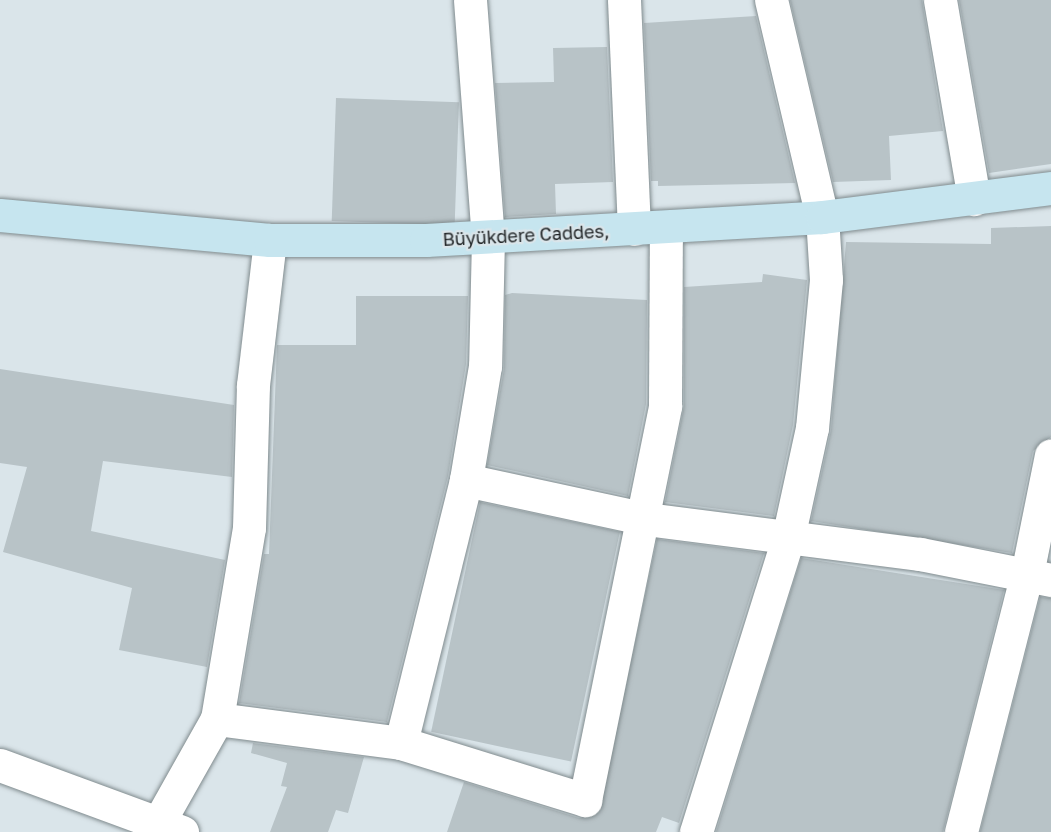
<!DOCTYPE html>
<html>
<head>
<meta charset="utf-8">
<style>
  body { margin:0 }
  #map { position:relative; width:1051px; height:832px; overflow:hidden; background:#dae5ea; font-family:"Golos Text",sans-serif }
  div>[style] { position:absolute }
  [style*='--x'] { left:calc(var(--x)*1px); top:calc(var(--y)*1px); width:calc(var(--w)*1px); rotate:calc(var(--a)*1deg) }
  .building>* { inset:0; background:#b8c3c7; transform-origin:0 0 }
  .roads { filter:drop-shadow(0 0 2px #808b8e) drop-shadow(0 0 2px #808b8e) }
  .street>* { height:33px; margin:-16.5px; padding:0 16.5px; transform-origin:16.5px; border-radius:16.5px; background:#fff }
  .secondary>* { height:33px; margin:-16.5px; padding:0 16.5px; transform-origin:16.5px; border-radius:16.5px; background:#c6e5ef }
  span { translate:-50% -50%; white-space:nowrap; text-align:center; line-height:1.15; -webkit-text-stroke:4.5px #dae5ea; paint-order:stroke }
  .street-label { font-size:18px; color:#1f2325 }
</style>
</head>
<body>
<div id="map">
  <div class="building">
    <div style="clip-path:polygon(790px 0,922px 0,943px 131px,889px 136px,891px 180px,833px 182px)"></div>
    <div style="clip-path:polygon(959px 0,1051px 0,1051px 164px,989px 173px)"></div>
    <div style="clip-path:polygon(756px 16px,795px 183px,658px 186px,658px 181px,651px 181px,644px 23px)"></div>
    <div style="clip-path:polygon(607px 47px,613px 182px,555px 184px,556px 214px,505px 217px,495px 83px,554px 82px,553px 48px)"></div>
    <div style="left:336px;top:98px;width:123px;height:123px;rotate:2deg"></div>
    <div style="clip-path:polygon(1051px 226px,1051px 437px,1033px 451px,1012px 553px,811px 521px,831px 430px,846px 242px,991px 244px,991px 228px)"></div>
    <div style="clip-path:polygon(763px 274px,807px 280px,793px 425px,774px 516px,665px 502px,684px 406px,684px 287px,762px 282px)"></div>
    <div style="clip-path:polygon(512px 293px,647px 300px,646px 404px,628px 496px,487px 465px,504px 369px,505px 295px)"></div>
    <div style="clip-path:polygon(356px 296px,468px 296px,466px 364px,448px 476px,387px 722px,239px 703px,264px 554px,269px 554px,277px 345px,356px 345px)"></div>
    <div style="clip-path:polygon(0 369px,234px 405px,232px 477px,103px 461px,91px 531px,225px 560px,207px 667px,119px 650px,132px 588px,3px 552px,27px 467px,0 463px)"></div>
    <div style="left:480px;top:502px;width:143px;height:235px;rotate:12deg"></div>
    <div style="clip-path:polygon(657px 539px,764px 553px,679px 823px,662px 817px,656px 832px,447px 832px,464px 782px,579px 818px,599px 812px)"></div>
    <div style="clip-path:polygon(801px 558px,1004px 590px,943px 832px,716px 832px)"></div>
    <div style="clip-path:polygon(1040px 597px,1051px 598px,1051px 832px,980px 832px)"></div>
    <div style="clip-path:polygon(253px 743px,364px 757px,348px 813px,336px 810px,328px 832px,270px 832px,287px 787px,281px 786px,287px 763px,251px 753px)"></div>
  </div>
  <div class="roads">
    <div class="street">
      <div style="--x:470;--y:0;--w:239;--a:85.7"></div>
      <div style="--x:488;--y:238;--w:128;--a:91.3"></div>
      <div style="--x:485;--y:366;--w:116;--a:99.5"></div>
      <div style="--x:466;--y:480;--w:184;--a:12.2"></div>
      <div style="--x:646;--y:519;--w:276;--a:7.3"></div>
      <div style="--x:920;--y:554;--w:134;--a:11.2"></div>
      <div style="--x:624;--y:0;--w:229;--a:87.5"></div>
      <div style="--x:940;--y:0;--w:202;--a:80.3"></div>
      <div style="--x:466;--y:480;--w:271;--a:103.9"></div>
      <div style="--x:401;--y:743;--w:193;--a:17.2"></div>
      <div style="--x:585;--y:800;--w:402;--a:-78.5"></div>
      <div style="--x:665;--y:406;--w:179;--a:-89.7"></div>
      <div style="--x:217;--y:719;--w:186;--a:7.4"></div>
      <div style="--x:0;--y:765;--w:194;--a:20.2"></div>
      <div style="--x:160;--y:820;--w:116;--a:-60.6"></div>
      <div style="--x:217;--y:719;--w:194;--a:-80.5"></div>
      <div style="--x:249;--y:528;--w:143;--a:-88.4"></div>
      <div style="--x:253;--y:385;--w:146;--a:-83.3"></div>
      <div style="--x:696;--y:832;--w:308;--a:-72.6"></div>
      <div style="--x:788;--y:538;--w:113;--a:-77.7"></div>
      <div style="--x:812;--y:428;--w:149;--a:-84.6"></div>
      <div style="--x:826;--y:280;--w:63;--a:-93.6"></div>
      <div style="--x:822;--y:217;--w:223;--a:-103.2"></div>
      <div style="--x:961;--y:832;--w:266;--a:-75.7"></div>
      <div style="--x:1027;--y:574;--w:121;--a:-78.6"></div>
    </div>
    <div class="secondary">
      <div style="--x:0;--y:215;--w:271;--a:5.3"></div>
      <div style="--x:270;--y:240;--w:156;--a:0"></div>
      <div style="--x:426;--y:240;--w:397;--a:-3.3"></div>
      <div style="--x:822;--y:217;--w:231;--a:-7.2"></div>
    </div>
  </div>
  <div class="street-label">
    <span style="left:526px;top:235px;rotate:-3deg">Büyükdere Caddes,</span>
  </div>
</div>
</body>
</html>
